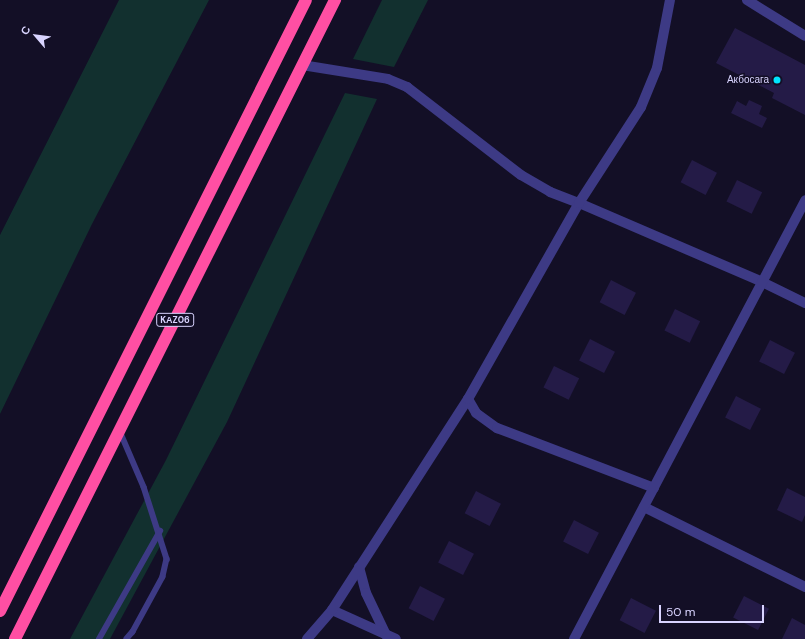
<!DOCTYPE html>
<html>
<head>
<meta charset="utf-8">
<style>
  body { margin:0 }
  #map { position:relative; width:805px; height:639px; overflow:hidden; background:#130f26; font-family:"DM Sans",sans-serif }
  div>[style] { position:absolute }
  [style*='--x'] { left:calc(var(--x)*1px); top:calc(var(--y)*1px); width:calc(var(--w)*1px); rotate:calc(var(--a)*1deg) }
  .green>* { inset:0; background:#12302f }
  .building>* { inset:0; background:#241b47; transform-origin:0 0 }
  .lane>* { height:5.5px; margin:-2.75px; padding:0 2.75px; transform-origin:2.75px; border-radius:2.75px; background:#3d3a85 }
  .street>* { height:10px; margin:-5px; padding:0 5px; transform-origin:5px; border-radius:5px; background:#3d3a85 }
  .highway>* { height:12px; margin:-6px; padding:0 6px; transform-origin:6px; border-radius:6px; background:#ff4fa3 }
  .dots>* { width:11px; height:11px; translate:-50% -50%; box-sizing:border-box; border:2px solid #130f26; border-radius:50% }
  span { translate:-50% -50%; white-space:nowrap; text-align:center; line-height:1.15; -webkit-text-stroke:3px #130f26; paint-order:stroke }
  .shield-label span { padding:1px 3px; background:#130f26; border:1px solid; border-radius:3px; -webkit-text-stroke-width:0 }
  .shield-label { font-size:9px; color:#d9d4ff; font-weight:700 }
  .poi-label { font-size:10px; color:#d9d4ff }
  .right { translate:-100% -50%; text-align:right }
  .north { position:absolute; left:16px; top:16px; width:40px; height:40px; -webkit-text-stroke:3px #130f26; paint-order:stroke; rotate:298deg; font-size:11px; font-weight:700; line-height:16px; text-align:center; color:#d9d4ff }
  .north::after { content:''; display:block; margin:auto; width:14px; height:18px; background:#d9d4ff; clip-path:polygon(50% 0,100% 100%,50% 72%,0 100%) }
  .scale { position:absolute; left:659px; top:605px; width:105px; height:18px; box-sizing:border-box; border:2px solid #d9d4ff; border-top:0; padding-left:5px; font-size:12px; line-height:14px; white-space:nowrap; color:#d9d4ff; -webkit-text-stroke:3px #130f26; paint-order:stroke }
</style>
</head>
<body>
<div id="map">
  <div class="green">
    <div style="clip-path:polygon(119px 0,209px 0,92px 224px,0 414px,0 235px)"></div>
    <div style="clip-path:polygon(382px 0,428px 0,394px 67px,353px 59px)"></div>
    <div style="clip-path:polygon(345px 93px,377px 99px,227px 422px,110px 639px,70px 639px,166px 460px)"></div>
  </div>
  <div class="building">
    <div style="clip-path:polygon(735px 28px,805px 65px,805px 115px,772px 98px,774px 93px,716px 63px)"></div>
    <div style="clip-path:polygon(749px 100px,762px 106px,759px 114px,767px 118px,762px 128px,731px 113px,737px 101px,746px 106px)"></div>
    <div style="left:692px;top:160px;width:28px;height:25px;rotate:27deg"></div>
    <div style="left:737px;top:180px;width:28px;height:24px;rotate:26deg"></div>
    <div style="left:611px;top:280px;width:28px;height:25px;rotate:27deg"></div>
    <div style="left:675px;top:309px;width:28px;height:24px;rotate:26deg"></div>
    <div style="left:590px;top:339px;width:28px;height:24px;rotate:27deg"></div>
    <div style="left:770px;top:340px;width:28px;height:24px;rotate:27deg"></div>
    <div style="left:554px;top:366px;width:28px;height:24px;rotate:26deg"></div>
    <div style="left:736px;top:396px;width:28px;height:24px;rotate:27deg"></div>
    <div style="clip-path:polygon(787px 488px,805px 497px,805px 515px,802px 522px,777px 510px)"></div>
    <div style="left:476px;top:491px;width:28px;height:25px;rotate:27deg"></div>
    <div style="left:574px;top:520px;width:28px;height:24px;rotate:27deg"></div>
    <div style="left:449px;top:541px;width:28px;height:24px;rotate:27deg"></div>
    <div style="left:420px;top:586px;width:28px;height:25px;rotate:27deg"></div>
    <div style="left:744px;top:596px;width:28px;height:24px;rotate:27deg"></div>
    <div style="left:631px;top:598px;width:28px;height:25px;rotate:27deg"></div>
    <div style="clip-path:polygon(792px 618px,805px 625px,805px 639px,782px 639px)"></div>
  </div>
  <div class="lane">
    <div style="--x:120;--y:431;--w:61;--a:66.8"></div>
    <div style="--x:144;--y:487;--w:76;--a:72.3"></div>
    <div style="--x:167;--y:559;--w:18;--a:103"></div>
    <div style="--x:163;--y:577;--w:63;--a:118.6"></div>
    <div style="--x:133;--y:632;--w:9;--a:131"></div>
    <div style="--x:99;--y:639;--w:124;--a:-60.5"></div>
  </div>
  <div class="street">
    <div style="--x:747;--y:0;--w:68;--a:31.8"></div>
    <div style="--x:302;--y:65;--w:87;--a:9.2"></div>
    <div style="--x:388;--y:79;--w:21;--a:23"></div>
    <div style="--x:407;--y:87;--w:144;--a:37.7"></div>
    <div style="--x:521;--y:175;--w:34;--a:30"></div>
    <div style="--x:550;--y:192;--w:31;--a:21"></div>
    <div style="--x:579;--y:203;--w:199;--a:23.3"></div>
    <div style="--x:762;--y:282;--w:48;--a:26"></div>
    <div style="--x:468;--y:399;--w:16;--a:60"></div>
    <div style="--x:476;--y:413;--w:26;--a:36"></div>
    <div style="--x:497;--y:428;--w:168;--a:20.9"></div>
    <div style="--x:644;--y:507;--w:180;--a:26.4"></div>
    <div style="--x:359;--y:567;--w:27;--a:75"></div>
    <div style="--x:366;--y:593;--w:47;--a:64.5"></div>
    <div style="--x:332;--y:610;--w:70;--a:24.4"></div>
    <div style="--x:307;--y:639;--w:38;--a:-49"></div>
    <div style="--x:332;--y:610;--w:251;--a:-57.2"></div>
    <div style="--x:468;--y:399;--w:225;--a:-60.5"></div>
    <div style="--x:579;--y:203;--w:114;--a:-57.1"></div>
    <div style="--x:641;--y:107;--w:42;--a:-67.7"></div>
    <div style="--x:657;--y:68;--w:69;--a:-79.2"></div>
    <div style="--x:574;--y:639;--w:496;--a:-62.2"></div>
  </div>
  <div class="highway">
    <div style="--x:0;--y:611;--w:683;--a:-63.4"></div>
    <div style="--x:15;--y:639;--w:715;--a:-63.4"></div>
  </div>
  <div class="dots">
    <div style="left:777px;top:80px;background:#00e5ff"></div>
  </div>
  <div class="shield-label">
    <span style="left:175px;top:320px">KАZ06</span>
  </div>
  <div class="poi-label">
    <span class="right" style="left:769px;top:80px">Акбосага</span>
  </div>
  <div class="north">С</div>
  <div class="scale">50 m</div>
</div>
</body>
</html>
